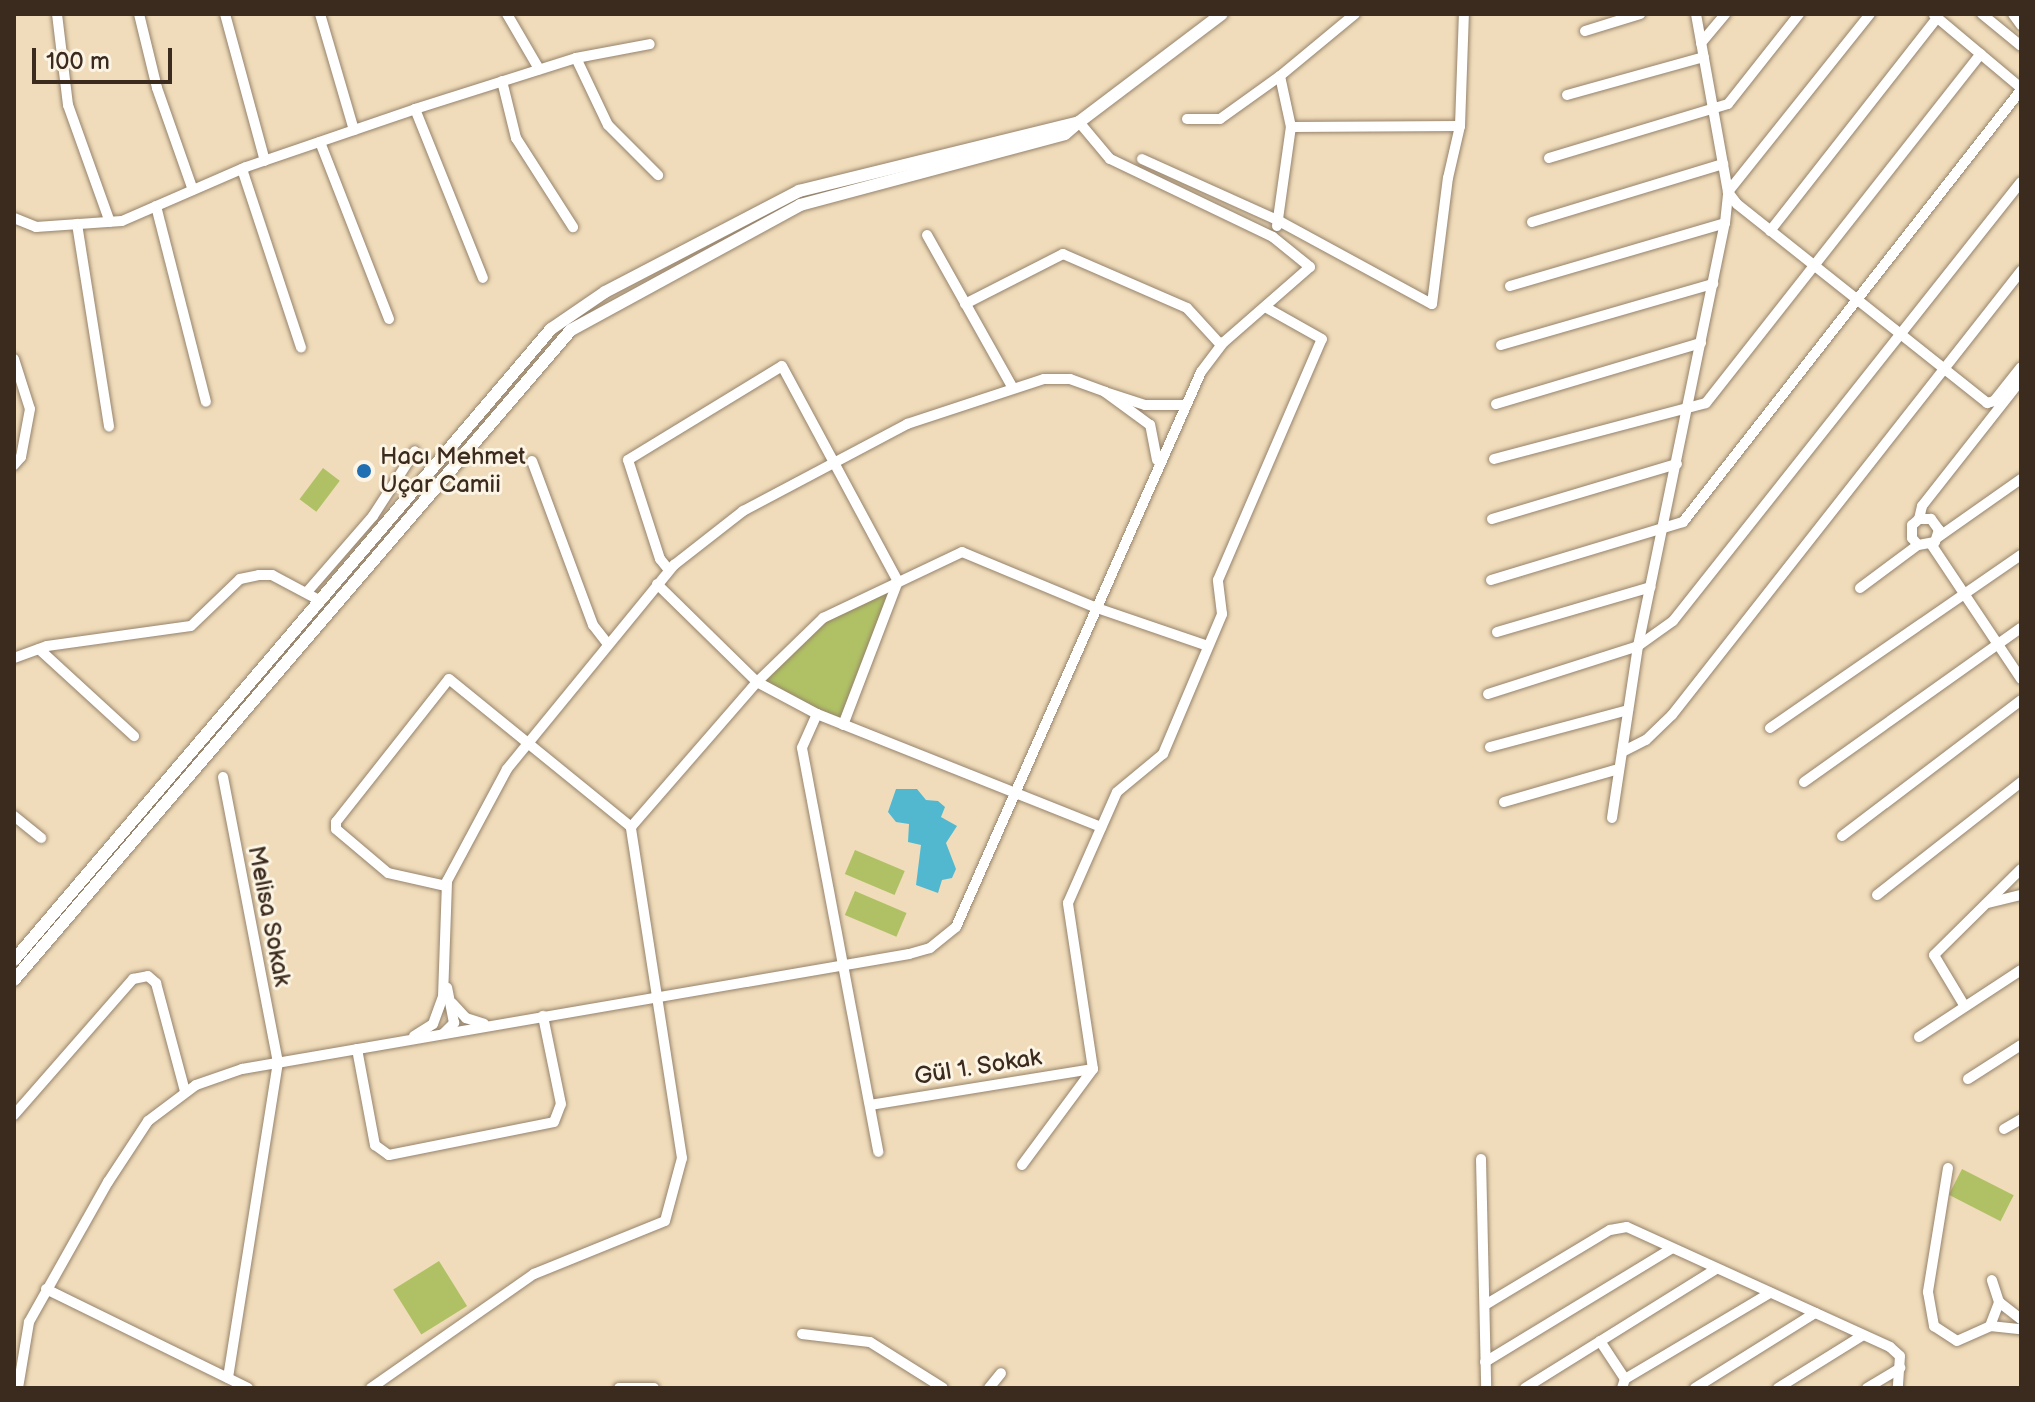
<!DOCTYPE html>
<html>
<head>
<meta charset="utf-8">
<style>
  body { margin:0 }
  #map { position:relative; width:2035px; height:1402px; overflow:hidden; background:#f0dcba; font-family:"Balsamiq Sans",sans-serif }
  div>[style] { position:absolute }
  [style*='--x'] { left:calc(var(--x)*1px); top:calc(var(--y)*1px); width:calc(var(--w)*1px); rotate:calc(var(--a)*1deg) }
  .green>* { inset:0; background:#b0c165; transform-origin:0 0 }
  .water>* { inset:0; background:#52b8d0 }
  .roads { filter:drop-shadow(0 0 2px #96836c) drop-shadow(0 0 2px #96836c) }
  .minor>* { height:10px; margin:-5px; padding:0 5px; transform-origin:5px; border-radius:5px; background:#fff }
  .major>* { height:12px; margin:-6px; padding:0 6px; transform-origin:6px; border-radius:6px; background:#fff }
  .dots>* { width:22px; height:22px; translate:-50% -50%; box-sizing:border-box; border:4px solid #fcf5e5; border-radius:50% }
  span { translate:-50% -50%; white-space:nowrap; text-align:center; line-height:1.15; -webkit-text-stroke:6px #fcf5e5; paint-order:stroke }
  .poi-label { font-size:24px; color:#3b2a1e }
  .left { translate:0 -50%; text-align:left }
  .street-label { font-size:24px; color:#3b2a1e }
  .frame { position:absolute; inset:0; border:16px solid #3b2a1e; pointer-events:none }
  .scale { position:absolute; left:32px; top:48px; width:140px; height:36px; box-sizing:border-box; border:4px solid #3b2a1e; border-top:0; padding-left:10px; font-size:24px; line-height:28px; white-space:nowrap; color:#3b2a1e; -webkit-text-stroke:6px #fcf5e5; paint-order:stroke }
</style>
</head>
<body>
<div id="map">
  <div class="green">
    <div style="left:323px;top:468px;width:21px;height:39px;rotate:37deg"></div>
    <div style="clip-path:polygon(898px 581px,843px 725px,757px 682px,823px 618px)"></div>
    <div style="left:855px;top:850px;width:54px;height:26px;rotate:23deg"></div>
    <div style="left:855px;top:891px;width:56px;height:26px;rotate:23deg"></div>
    <div style="left:1962px;top:1169px;width:58px;height:29px;rotate:27deg"></div>
    <div style="left:439px;top:1261px;width:53px;height:54px;rotate:58deg"></div>
  </div>
  <div class="water">
    <div style="clip-path:polygon(896px 789px,917px 789px,926px 800px,938px 801px,945px 807px,941px 817px,957px 826px,946px 843px,956px 869px,952px 878px,942px 880px,938px 893px,916px 885px,921px 845px,908px 842px,909px 824px,896px 822px,888px 812px)"></div>
  </div>
  <div class="roads">
    <div class="minor">
      <div style="--x:57;--y:14;--w:92;--a:83.1"></div>
      <div style="--x:68;--y:105;--w:124;--a:70.3"></div>
      <div style="--x:139;--y:14;--w:76;--a:76.3"></div>
      <div style="--x:157;--y:88;--w:108;--a:70.6"></div>
      <div style="--x:225;--y:14;--w:152;--a:74.8"></div>
      <div style="--x:320;--y:14;--w:121;--a:73.7"></div>
      <div style="--x:507;--y:14;--w:64;--a:59.8"></div>
      <div style="--x:1870;--y:14;--w:228;--a:128.6"></div>
      <div style="--x:1728;--y:192;--w:15;--a:53"></div>
      <div style="--x:1737;--y:204;--w:320;--a:38.5"></div>
      <div style="--x:1987;--y:403;--w:7;--a:-16"></div>
      <div style="--x:1994;--y:401;--w:43;--a:-51.5"></div>
      <div style="--x:1982;--y:14;--w:50;--a:39.4"></div>
      <div style="--x:2013;--y:14;--w:14;--a:54"></div>
      <div style="--x:1934;--y:15;--w:114;--a:40"></div>
      <div style="--x:1585;--y:31;--w:58;--a:-17.2"></div>
      <div style="--x:1701;--y:43;--w:38;--a:-50"></div>
      <div style="--x:576;--y:58;--w:74;--a:64.5"></div>
      <div style="--x:608;--y:125;--w:71;--a:45"></div>
      <div style="--x:502;--y:81;--w:59;--a:76.2"></div>
      <div style="--x:516;--y:138;--w:106;--a:57.4"></div>
      <div style="--x:1567;--y:95;--w:142;--a:-15.5"></div>
      <div style="--x:415;--y:109;--w:182;--a:68.1"></div>
      <div style="--x:1187;--y:119;--w:33;--a:0"></div>
      <div style="--x:1220;--y:119;--w:74;--a:-35.6"></div>
      <div style="--x:1291;--y:127;--w:169;--a:-0.3"></div>
      <div style="--x:320;--y:142;--w:190;--a:68.7"></div>
      <div style="--x:1549;--y:158;--w:187;--a:-16.8"></div>
      <div style="--x:1728;--y:104;--w:115;--a:-51.7"></div>
      <div style="--x:1142;--y:159;--w:150;--a:24.3"></div>
      <div style="--x:1279;--y:221;--w:174;--a:28.5"></div>
      <div style="--x:1432;--y:304;--w:127;--a:-82.8"></div>
      <div style="--x:1448;--y:178;--w:53;--a:-77"></div>
      <div style="--x:1460;--y:126;--w:112;--a:-88"></div>
      <div style="--x:242;--y:169;--w:188;--a:71.7"></div>
      <div style="--x:156;--y:206;--w:202;--a:75.7"></div>
      <div style="--x:14;--y:218;--w:24;--a:22"></div>
      <div style="--x:36;--y:227;--w:86;--a:-4"></div>
      <div style="--x:122;--y:221;--w:135;--a:-23.5"></div>
      <div style="--x:246;--y:167;--w:179;--a:-18.9"></div>
      <div style="--x:415;--y:109;--w:169;--a:-17.6"></div>
      <div style="--x:576;--y:58;--w:75;--a:-10.7"></div>
      <div style="--x:1532;--y:222;--w:200;--a:-16.9"></div>
      <div style="--x:77;--y:224;--w:205;--a:81"></div>
      <div style="--x:1277;--y:226;--w:100;--a:-82"></div>
      <div style="--x:1291;--y:127;--w:52;--a:-102.2"></div>
      <div style="--x:1280;--y:76;--w:97;--a:-39.6"></div>
      <div style="--x:1770;--y:231;--w:271;--a:-51.9"></div>
      <div style="--x:927;--y:235;--w:176;--a:60.7"></div>
      <div style="--x:1510;--y:286;--w:224;--a:-16.3"></div>
      <div style="--x:965;--y:304;--w:110;--a:-27"></div>
      <div style="--x:1063;--y:254;--w:135;--a:23.5"></div>
      <div style="--x:1187;--y:308;--w:50;--a:47.4"></div>
      <div style="--x:1501;--y:345;--w:221;--a:-16.1"></div>
      <div style="--x:14;--y:359;--w:52;--a:72.3"></div>
      <div style="--x:30;--y:409;--w:49;--a:100.6"></div>
      <div style="--x:21;--y:457;--w:11;--a:131"></div>
      <div style="--x:1496;--y:404;--w:214;--a:-16.6"></div>
      <div style="--x:1494;--y:459;--w:219;--a:-14.8"></div>
      <div style="--x:1706;--y:403;--w:444;--a:-51.8"></div>
      <div style="--x:1157;--y:460;--w:36;--a:-101"></div>
      <div style="--x:1150;--y:425;--w:56;--a:-143.7"></div>
      <div style="--x:1105;--y:392;--w:42;--a:18"></div>
      <div style="--x:1145;--y:405;--w:40;--a:0"></div>
      <div style="--x:532;--y:461;--w:175;--a:69.6"></div>
      <div style="--x:593;--y:625;--w:23;--a:52"></div>
      <div style="--x:1492;--y:519;--w:193;--a:-16.6"></div>
      <div style="--x:1919;--y:519;--w:13;--a:-77"></div>
      <div style="--x:1922;--y:506;--w:160;--a:-51.8"></div>
      <div style="--x:1937;--y:538;--w:103;--a:-35.1"></div>
      <div style="--x:1931;--y:544;--w:162;--a:56.3"></div>
      <div style="--x:669;--y:570;--w:14;--a:-129"></div>
      <div style="--x:660;--y:559;--w:104;--a:-107.9"></div>
      <div style="--x:628;--y:460;--w:180;--a:-31.4"></div>
      <div style="--x:782;--y:366;--w:244;--a:61.7"></div>
      <div style="--x:898;--y:581;--w:154;--a:110.9"></div>
      <div style="--x:1491;--y:580;--w:201;--a:-16.8"></div>
      <div style="--x:1683;--y:522;--w:549;--a:-51.96"></div>
      <div style="--x:657;--y:584;--w:140;--a:44.4"></div>
      <div style="--x:757;--y:682;--w:68;--a:28.1"></div>
      <div style="--x:817;--y:714;--w:306;--a:21.7"></div>
      <div style="--x:1860;--y:588;--w:72;--a:-36.6"></div>
      <div style="--x:1918;--y:545;--w:17;--a:-10"></div>
      <div style="--x:1935;--y:542;--w:13;--a:-72"></div>
      <div style="--x:1939;--y:530;--w:14;--a:-126"></div>
      <div style="--x:1931;--y:519;--w:12;--a:180"></div>
      <div style="--x:1919;--y:519;--w:9;--a:139"></div>
      <div style="--x:1912;--y:525;--w:13;--a:90"></div>
      <div style="--x:1912;--y:538;--w:9;--a:49"></div>
      <div style="--x:307;--y:592;--w:101;--a:-49"></div>
      <div style="--x:373;--y:516;--w:77;--a:-57.1"></div>
      <div style="--x:1497;--y:632;--w:160;--a:-16.3"></div>
      <div style="--x:39;--y:649;--w:129;--a:42.5"></div>
      <div style="--x:14;--y:658;--w:35;--a:-20"></div>
      <div style="--x:47;--y:646;--w:145;--a:-7.9"></div>
      <div style="--x:191;--y:626;--w:68;--a:-43.8"></div>
      <div style="--x:240;--y:579;--w:19;--a:-12"></div>
      <div style="--x:259;--y:575;--w:13;--a:0"></div>
      <div style="--x:272;--y:575;--w:55;--a:28"></div>
      <div style="--x:1488;--y:694;--w:157;--a:-17.7"></div>
      <div style="--x:1638;--y:646;--w:43;--a:-35.5"></div>
      <div style="--x:1673;--y:621;--w:560;--a:-51.6"></div>
      <div style="--x:817;--y:714;--w:37;--a:114"></div>
      <div style="--x:802;--y:748;--w:411;--a:79.3"></div>
      <div style="--x:1770;--y:728;--w:305;--a:-34.6"></div>
      <div style="--x:1490;--y:747;--w:143;--a:-15"></div>
      <div style="--x:1622;--y:752;--w:27;--a:-27"></div>
      <div style="--x:1646;--y:740;--w:36;--a:-44"></div>
      <div style="--x:1672;--y:715;--w:565;--a:-51.83"></div>
      <div style="--x:223;--y:777;--w:290;--a:79.1"></div>
      <div style="--x:278;--y:1062;--w:320;--a:99"></div>
      <div style="--x:1804;--y:782;--w:266;--a:-35.4"></div>
      <div style="--x:1504;--y:802;--w:116;--a:-16.1"></div>
      <div style="--x:14;--y:816;--w:35;--a:39"></div>
      <div style="--x:1612;--y:818;--w:174;--a:-81.4"></div>
      <div style="--x:1638;--y:646;--w:432;--a:-78.4"></div>
      <div style="--x:1725;--y:223;--w:31;--a:-84"></div>
      <div style="--x:1728;--y:192;--w:181;--a:-100.2"></div>
      <div style="--x:1842;--y:836;--w:225;--a:-37.2"></div>
      <div style="--x:446;--y:886;--w:59;--a:-167.4"></div>
      <div style="--x:388;--y:873;--w:68;--a:-139.8"></div>
      <div style="--x:336;--y:829;--w:7;--a:-90"></div>
      <div style="--x:336;--y:822;--w:182;--a:-51.7"></div>
      <div style="--x:449;--y:679;--w:235;--a:39.1"></div>
      <div style="--x:1877;--y:895;--w:183;--a:-38.1"></div>
      <div style="--x:1988;--y:903;--w:34;--a:-14"></div>
      <div style="--x:452;--y:1003;--w:21;--a:47"></div>
      <div style="--x:466;--y:1018;--w:19;--a:18"></div>
      <div style="--x:1964;--y:1005;--w:58;--a:-121"></div>
      <div style="--x:1934;--y:955;--w:122;--a:-44.7"></div>
      <div style="--x:443;--y:1034;--w:16;--a:-45"></div>
      <div style="--x:454;--y:1023;--w:36;--a:-101"></div>
      <div style="--x:414;--y:1036;--w:22;--a:-32"></div>
      <div style="--x:433;--y:1024;--w:29;--a:-70"></div>
      <div style="--x:443;--y:997;--w:116;--a:-88"></div>
      <div style="--x:447;--y:881;--w:127;--a:-61.8"></div>
      <div style="--x:507;--y:769;--w:264;--a:-50.7"></div>
      <div style="--x:674;--y:565;--w:88;--a:-38"></div>
      <div style="--x:743;--y:511;--w:186;--a:-27.9"></div>
      <div style="--x:907;--y:424;--w:144;--a:-18.2"></div>
      <div style="--x:1044;--y:379;--w:26;--a:0"></div>
      <div style="--x:1070;--y:379;--w:37;--a:20"></div>
      <div style="--x:1919;--y:1037;--w:122;--a:-33.3"></div>
      <div style="--x:357;--y:1049;--w:98;--a:79.4"></div>
      <div style="--x:375;--y:1145;--w:17;--a:36"></div>
      <div style="--x:389;--y:1155;--w:168;--a:-11.3"></div>
      <div style="--x:554;--y:1122;--w:19;--a:-69"></div>
      <div style="--x:561;--y:1104;--w:90;--a:-101.6"></div>
      <div style="--x:1968;--y:1079;--w:63;--a:-32.7"></div>
      <div style="--x:870;--y:1105;--w:226;--a:-9.2"></div>
      <div style="--x:14;--y:1115;--w:181;--a:-48.8"></div>
      <div style="--x:133;--y:979;--w:15;--a:-11"></div>
      <div style="--x:148;--y:976;--w:11;--a:41"></div>
      <div style="--x:156;--y:983;--w:112;--a:75"></div>
      <div style="--x:2004;--y:1129;--w:20;--a:-30"></div>
      <div style="--x:1481;--y:1159;--w:229;--a:88.7"></div>
      <div style="--x:1022;--y:1165;--w:119;--a:-53.5"></div>
      <div style="--x:1093;--y:1069;--w:168;--a:-98.6"></div>
      <div style="--x:1068;--y:903;--w:121;--a:-66.2"></div>
      <div style="--x:1117;--y:792;--w:60;--a:-39.6"></div>
      <div style="--x:1163;--y:754;--w:152;--a:-67.1"></div>
      <div style="--x:1222;--y:614;--w:34;--a:-97"></div>
      <div style="--x:1218;--y:580;--w:262;--a:-66.7"></div>
      <div style="--x:1322;--y:339;--w:65;--a:-150.7"></div>
      <div style="--x:1948;--y:1168;--w:126;--a:99.2"></div>
      <div style="--x:1928;--y:1292;--w:35;--a:80"></div>
      <div style="--x:1934;--y:1326;--w:27;--a:33"></div>
      <div style="--x:1957;--y:1341;--w:36;--a:-24"></div>
      <div style="--x:1990;--y:1326;--w:26;--a:-69"></div>
      <div style="--x:1999;--y:1302;--w:23;--a:-108"></div>
      <div style="--x:46;--y:1289;--w:225;--a:26.1"></div>
      <div style="--x:1999;--y:1302;--w:28;--a:38"></div>
      <div style="--x:1485;--y:1305;--w:146;--a:-31"></div>
      <div style="--x:1610;--y:1230;--w:17;--a:-10"></div>
      <div style="--x:1627;--y:1227;--w:289;--a:24.5"></div>
      <div style="--x:1890;--y:1347;--w:13;--a:42"></div>
      <div style="--x:1900;--y:1356;--w:32;--a:94"></div>
      <div style="--x:1990;--y:1326;--w:31;--a:6"></div>
      <div style="--x:802;--y:1334;--w:68;--a:6.7"></div>
      <div style="--x:870;--y:1342;--w:86;--a:32.2"></div>
      <div style="--x:1600;--y:1341;--w:45;--a:56.7"></div>
      <div style="--x:1485;--y:1362;--w:218;--a:-31.3"></div>
      <div style="--x:18;--y:1388;--w:67;--a:-80.5"></div>
      <div style="--x:29;--y:1322;--w:161;--a:-60.6"></div>
      <div style="--x:108;--y:1182;--w:73;--a:-56.7"></div>
      <div style="--x:148;--y:1121;--w:60;--a:-36.9"></div>
      <div style="--x:196;--y:1085;--w:49;--a:-19.2"></div>
      <div style="--x:242;--y:1069;--w:677;--a:-9.78"></div>
      <div style="--x:909;--y:954;--w:22;--a:-16"></div>
      <div style="--x:930;--y:948;--w:33;--a:-39"></div>
      <div style="--x:956;--y:927;--w:607;--a:-66.18"></div>
      <div style="--x:1201;--y:372;--w:38;--a:-53"></div>
      <div style="--x:1224;--y:342;--w:114;--a:-41.1"></div>
      <div style="--x:1310;--y:267;--w:48;--a:-141"></div>
      <div style="--x:1273;--y:237;--w:181;--a:-154.4"></div>
      <div style="--x:1110;--y:159;--w:48;--a:-130"></div>
      <div style="--x:371;--y:1388;--w:199;--a:-35"></div>
      <div style="--x:534;--y:1274;--w:141;--a:-22"></div>
      <div style="--x:665;--y:1221;--w:65;--a:-74.9"></div>
      <div style="--x:682;--y:1158;--w:335;--a:-98.8"></div>
      <div style="--x:631;--y:827;--w:192;--a:-49"></div>
      <div style="--x:757;--y:682;--w:92;--a:-44.1"></div>
      <div style="--x:823;--y:618;--w:154;--a:-25.4"></div>
      <div style="--x:962;--y:552;--w:143;--a:22.6"></div>
      <div style="--x:1094;--y:607;--w:120;--a:18.9"></div>
      <div style="--x:619;--y:1388;--w:35;--a:0"></div>
      <div style="--x:989;--y:1388;--w:19;--a:-51"></div>
      <div style="--x:1525;--y:1388;--w:225;--a:-31.9"></div>
      <div style="--x:1622;--y:1388;--w:9;--a:-72"></div>
      <div style="--x:1625;--y:1379;--w:169;--a:-30.7"></div>
      <div style="--x:1695;--y:1388;--w:142;--a:-32"></div>
      <div style="--x:1778;--y:1388;--w:100;--a:-31.9"></div>
      <div style="--x:1867;--y:1388;--w:39;--a:-31"></div>
    </div>
    <div class="major">
      <div style="--x:14;--y:960;--w:829;--a:-49.6"></div>
      <div style="--x:551;--y:329;--w:65;--a:-34.4"></div>
      <div style="--x:605;--y:292;--w:219;--a:-27.5"></div>
      <div style="--x:799;--y:191;--w:288;--a:-13.8"></div>
      <div style="--x:1079;--y:122;--w:179;--a:-37.1"></div>
      <div style="--x:14;--y:980;--w:856;--a:-49.41"></div>
      <div style="--x:571;--y:330;--w:261;--a:-28.6"></div>
      <div style="--x:800;--y:205;--w:274;--a:-15"></div>
      <div style="--x:1065;--y:134;--w:18;--a:-41"></div>
    </div>
  </div>
  <div class="dots">
    <div style="left:364px;top:471px;background:#1f6fb2"></div>
  </div>
  <div class="poi-label">
    <span class="left" style="left:380px;top:471px">Hacı Mehmet<br>Uçar Camii</span>
  </div>
  <div class="street-label">
    <span style="left:269px;top:916px;rotate:79deg">Melisa Sokak</span>
    <span style="left:978px;top:1067px;rotate:-9deg">Gül 1. Sokak</span>
  </div>
  <div class="frame"></div>
  <div class="scale">100 m</div>
</div>
</body>
</html>
